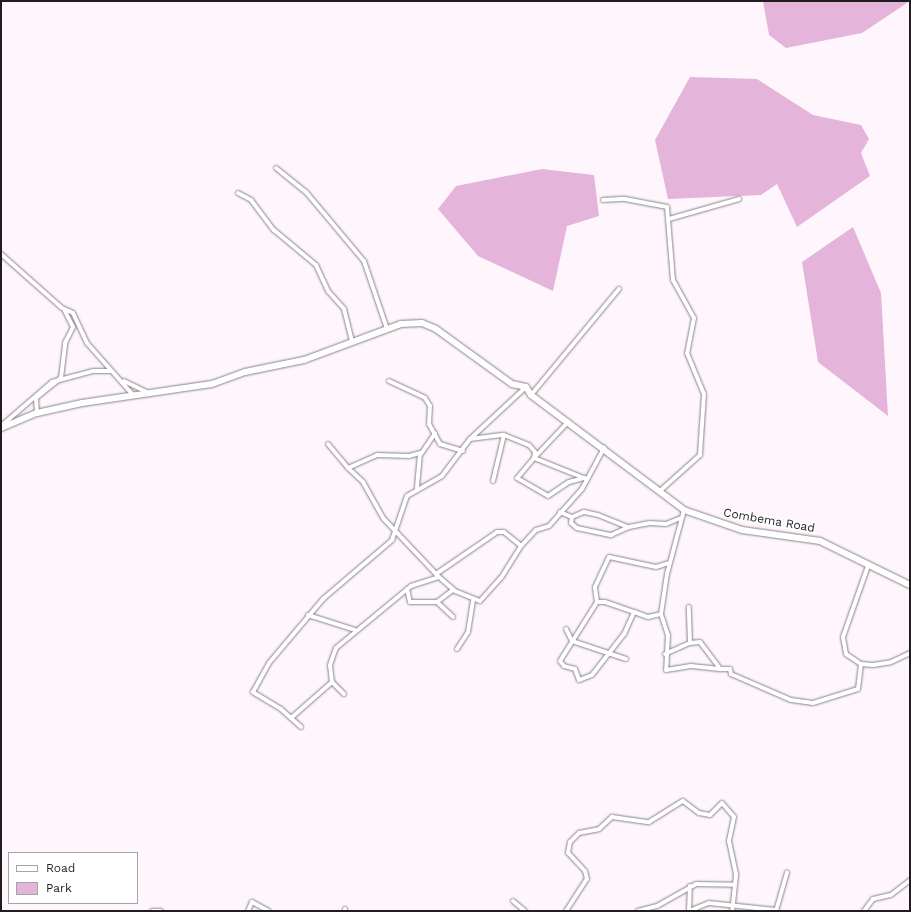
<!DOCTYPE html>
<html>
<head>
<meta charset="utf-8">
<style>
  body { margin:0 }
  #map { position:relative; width:911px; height:912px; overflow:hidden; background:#fef6fc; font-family:"Work Sans",sans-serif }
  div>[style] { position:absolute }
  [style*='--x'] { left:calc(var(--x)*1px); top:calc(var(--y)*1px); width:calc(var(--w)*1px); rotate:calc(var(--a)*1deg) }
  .green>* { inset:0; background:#e5b4da }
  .roads { filter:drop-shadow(0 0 1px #898388) drop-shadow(0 0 1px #898388) }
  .street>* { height:4px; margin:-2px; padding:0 2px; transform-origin:2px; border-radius:2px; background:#fff }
  .secondary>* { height:6px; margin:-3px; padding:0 3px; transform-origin:3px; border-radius:3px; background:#fff }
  span { translate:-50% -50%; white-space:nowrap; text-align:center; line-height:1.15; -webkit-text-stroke:3px #fff; paint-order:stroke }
  .street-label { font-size:12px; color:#201d1f }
  .frame { position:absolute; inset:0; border:2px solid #201d1f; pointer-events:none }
  .legend { position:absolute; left:8px; top:852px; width:130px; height:52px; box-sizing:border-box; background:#fff; border:1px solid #a6a5a5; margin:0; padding:5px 7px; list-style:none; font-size:12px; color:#201d1f }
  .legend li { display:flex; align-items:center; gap:8px; height:20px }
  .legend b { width:20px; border:1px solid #a6a5a5 }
</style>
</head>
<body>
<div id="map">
  <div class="green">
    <div style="clip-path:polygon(763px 1px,910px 1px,862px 33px,786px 48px,769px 35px)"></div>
    <div style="clip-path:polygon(690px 77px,757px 79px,813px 115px,861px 125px,869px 139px,861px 153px,870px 176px,797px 227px,777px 184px,761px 195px,668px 199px,655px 140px)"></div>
    <div style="clip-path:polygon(542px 169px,594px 175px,599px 216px,567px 226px,553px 291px,478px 256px,438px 209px,456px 186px)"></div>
    <div style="clip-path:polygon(853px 227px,881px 293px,888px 416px,818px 362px,802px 262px)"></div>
  </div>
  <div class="roads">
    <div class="street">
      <div style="--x:276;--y:168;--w:38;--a:39"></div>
      <div style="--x:306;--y:192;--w:90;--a:50"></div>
      <div style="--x:364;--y:261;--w:72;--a:71.3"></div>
      <div style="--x:238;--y:193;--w:15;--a:28"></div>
      <div style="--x:251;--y:200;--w:38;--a:53"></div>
      <div style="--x:274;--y:230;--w:55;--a:39.8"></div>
      <div style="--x:316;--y:265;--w:29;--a:65"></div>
      <div style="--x:328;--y:291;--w:24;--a:48"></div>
      <div style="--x:344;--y:309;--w:33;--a:76"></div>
      <div style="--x:603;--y:200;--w:22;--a:-3"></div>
      <div style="--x:625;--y:199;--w:43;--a:10.8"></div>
      <div style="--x:667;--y:207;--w:73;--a:85.3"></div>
      <div style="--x:673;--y:280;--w:43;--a:61.1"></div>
      <div style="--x:694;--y:318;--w:36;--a:101"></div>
      <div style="--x:687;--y:353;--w:44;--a:67.5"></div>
      <div style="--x:704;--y:394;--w:61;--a:93.8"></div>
      <div style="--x:700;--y:455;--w:52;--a:138.1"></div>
      <div style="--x:669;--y:219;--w:73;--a:-15.9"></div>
      <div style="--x:1;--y:254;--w:81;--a:41.5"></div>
      <div style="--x:62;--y:308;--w:12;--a:24"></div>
      <div style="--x:73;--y:313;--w:33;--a:65"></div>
      <div style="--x:87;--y:343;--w:69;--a:48.5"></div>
      <div style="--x:124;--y:381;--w:28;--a:26"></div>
      <div style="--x:389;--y:381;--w:40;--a:25"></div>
      <div style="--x:425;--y:398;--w:9;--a:58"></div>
      <div style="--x:430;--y:406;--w:18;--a:93"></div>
      <div style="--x:429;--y:424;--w:23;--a:61"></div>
      <div style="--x:440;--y:444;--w:24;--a:17"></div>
      <div style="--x:531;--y:395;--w:138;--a:-50.3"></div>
      <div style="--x:37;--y:413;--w:15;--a:-94"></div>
      <div style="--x:36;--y:398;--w:32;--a:-39"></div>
      <div style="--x:61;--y:378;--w:35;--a:-83"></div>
      <div style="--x:65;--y:343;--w:18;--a:-63"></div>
      <div style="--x:73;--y:327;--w:18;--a:-117"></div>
      <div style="--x:1;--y:426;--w:67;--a:-40.8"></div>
      <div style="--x:52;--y:382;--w:42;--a:-15"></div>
      <div style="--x:93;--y:371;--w:17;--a:0"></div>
      <div style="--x:470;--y:439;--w:34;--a:-7"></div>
      <div style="--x:504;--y:435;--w:27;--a:22"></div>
      <div style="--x:529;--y:445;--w:9;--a:49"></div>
      <div style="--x:535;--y:452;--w:6;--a:99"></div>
      <div style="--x:534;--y:458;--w:26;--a:130"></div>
      <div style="--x:517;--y:478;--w:36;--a:30"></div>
      <div style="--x:548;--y:496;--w:25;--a:-34"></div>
      <div style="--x:569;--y:482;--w:16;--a:-15"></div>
      <div style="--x:584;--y:478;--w:54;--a:-158.2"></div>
      <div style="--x:534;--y:458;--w:50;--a:-46.6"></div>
      <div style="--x:328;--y:444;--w:31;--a:50"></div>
      <div style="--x:348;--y:468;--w:32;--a:-24"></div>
      <div style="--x:377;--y:455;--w:32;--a:2"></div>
      <div style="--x:409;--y:456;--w:11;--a:-15"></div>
      <div style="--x:420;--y:453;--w:37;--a:95"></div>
      <div style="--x:421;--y:454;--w:25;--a:-56"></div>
      <div style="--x:348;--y:468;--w:21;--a:43"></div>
      <div style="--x:363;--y:482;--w:41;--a:60.9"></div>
      <div style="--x:383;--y:518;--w:81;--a:46.5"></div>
      <div style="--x:439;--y:577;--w:21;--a:41"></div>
      <div style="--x:455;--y:591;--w:27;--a:22"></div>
      <div style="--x:480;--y:601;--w:31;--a:-48"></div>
      <div style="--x:501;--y:578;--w:38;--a:-58"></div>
      <div style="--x:521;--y:546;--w:22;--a:-47"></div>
      <div style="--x:536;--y:530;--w:14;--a:-17"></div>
      <div style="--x:549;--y:526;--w:50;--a:-48.3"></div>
      <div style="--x:582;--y:489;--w:47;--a:-61.8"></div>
      <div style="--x:493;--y:481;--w:47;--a:-76.6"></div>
      <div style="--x:560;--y:512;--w:13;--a:23"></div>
      <div style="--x:572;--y:517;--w:13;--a:-23"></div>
      <div style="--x:584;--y:512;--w:14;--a:12"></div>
      <div style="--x:598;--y:515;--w:32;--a:22"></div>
      <div style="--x:572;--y:517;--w:6;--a:99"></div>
      <div style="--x:571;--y:523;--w:8;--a:40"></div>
      <div style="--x:577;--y:528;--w:35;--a:12"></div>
      <div style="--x:611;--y:535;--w:20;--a:-24"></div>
      <div style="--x:629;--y:527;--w:21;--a:-11"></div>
      <div style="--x:650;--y:523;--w:16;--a:4"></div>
      <div style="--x:666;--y:524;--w:16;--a:-22"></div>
      <div style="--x:868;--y:566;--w:75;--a:109.4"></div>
      <div style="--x:843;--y:637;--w:17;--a:80"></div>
      <div style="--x:846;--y:654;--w:18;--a:34"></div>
      <div style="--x:861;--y:664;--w:12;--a:5"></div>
      <div style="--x:873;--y:665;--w:18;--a:-9"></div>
      <div style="--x:891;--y:662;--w:21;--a:-25"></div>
      <div style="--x:436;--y:574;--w:74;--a:-34.5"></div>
      <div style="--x:497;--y:532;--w:7;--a:0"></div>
      <div style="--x:504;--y:532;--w:22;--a:39"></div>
      <div style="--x:407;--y:589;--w:13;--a:77"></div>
      <div style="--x:410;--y:602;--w:27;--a:0"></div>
      <div style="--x:437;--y:602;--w:20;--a:-37"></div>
      <div style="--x:437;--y:602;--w:22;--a:43"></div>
      <div style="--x:597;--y:602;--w:15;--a:-98"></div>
      <div style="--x:595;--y:587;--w:33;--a:-65"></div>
      <div style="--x:609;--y:557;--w:48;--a:12"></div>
      <div style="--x:656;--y:567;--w:14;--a:-17"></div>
      <div style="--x:634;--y:612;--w:24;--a:114"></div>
      <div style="--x:624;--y:634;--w:52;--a:128"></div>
      <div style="--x:592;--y:675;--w:14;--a:159"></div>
      <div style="--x:579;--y:680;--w:12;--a:-110"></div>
      <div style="--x:575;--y:669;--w:11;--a:-165"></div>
      <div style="--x:564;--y:666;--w:6;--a:-129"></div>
      <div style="--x:560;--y:661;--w:70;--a:-57.9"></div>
      <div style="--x:597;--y:602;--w:8;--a:0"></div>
      <div style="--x:605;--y:602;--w:31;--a:19"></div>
      <div style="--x:634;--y:612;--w:15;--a:20"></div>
      <div style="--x:648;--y:617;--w:13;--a:-13"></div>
      <div style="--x:661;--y:614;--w:40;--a:-81.5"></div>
      <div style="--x:667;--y:574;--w:66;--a:-75.1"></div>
      <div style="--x:661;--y:614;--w:22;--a:72"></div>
      <div style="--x:668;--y:635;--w:35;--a:93"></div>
      <div style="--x:666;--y:670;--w:25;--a:-9"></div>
      <div style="--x:691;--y:666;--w:29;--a:6"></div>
      <div style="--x:308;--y:615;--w:49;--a:17.7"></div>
      <div style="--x:566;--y:629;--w:13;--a:63"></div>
      <div style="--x:572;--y:641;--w:57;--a:18.4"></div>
      <div style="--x:690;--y:643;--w:10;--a:-6"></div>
      <div style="--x:700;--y:642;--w:34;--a:53"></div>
      <div style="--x:720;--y:669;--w:10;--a:0"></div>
      <div style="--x:730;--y:669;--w:5;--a:79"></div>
      <div style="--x:731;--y:674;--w:65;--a:23.4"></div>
      <div style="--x:791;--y:700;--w:22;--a:8"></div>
      <div style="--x:813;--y:703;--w:47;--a:-17.3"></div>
      <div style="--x:858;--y:689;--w:25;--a:-83"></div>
      <div style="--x:457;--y:649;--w:20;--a:-57"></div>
      <div style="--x:468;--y:632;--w:31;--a:-81"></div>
      <div style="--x:665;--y:654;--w:27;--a:-24"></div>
      <div style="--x:690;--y:643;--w:36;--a:-92"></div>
      <div style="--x:344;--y:694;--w:17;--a:-135"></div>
      <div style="--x:332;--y:682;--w:17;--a:-97"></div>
      <div style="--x:330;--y:665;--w:18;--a:-71"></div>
      <div style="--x:336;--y:648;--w:97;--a:-39.6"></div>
      <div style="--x:411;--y:586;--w:29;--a:-18"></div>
      <div style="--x:291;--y:718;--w:55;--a:-41.3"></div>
      <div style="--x:301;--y:727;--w:27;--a:-138"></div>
      <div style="--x:281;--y:709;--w:33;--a:-149"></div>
      <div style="--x:253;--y:692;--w:33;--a:-61"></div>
      <div style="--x:269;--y:663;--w:84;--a:-49.8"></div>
      <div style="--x:323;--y:599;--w:91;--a:-40.5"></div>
      <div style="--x:392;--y:540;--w:46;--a:-71.2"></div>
      <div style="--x:407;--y:496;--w:40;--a:-29.7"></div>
      <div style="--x:442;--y:476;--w:46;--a:-52.9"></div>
      <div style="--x:470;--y:439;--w:76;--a:-42.9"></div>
      <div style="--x:513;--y:901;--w:16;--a:40"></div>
      <div style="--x:345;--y:909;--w:2;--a:90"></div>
      <div style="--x:152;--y:911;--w:9;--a:0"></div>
      <div style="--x:248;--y:911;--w:10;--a:-66"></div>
      <div style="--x:252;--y:902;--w:19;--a:28"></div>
      <div style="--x:566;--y:911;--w:38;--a:-57"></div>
      <div style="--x:587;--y:879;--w:8;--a:-104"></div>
      <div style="--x:585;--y:871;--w:25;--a:-133"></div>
      <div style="--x:568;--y:853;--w:11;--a:-80"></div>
      <div style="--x:570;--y:842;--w:13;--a:-45"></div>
      <div style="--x:579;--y:833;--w:20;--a:-11"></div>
      <div style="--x:599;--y:829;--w:18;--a:-43"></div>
      <div style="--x:612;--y:817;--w:37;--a:8"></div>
      <div style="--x:649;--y:822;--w:40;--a:-32"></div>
      <div style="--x:683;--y:801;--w:20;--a:37"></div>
      <div style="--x:699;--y:813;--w:11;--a:10"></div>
      <div style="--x:710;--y:815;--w:17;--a:-45"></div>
      <div style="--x:722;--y:803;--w:18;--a:49"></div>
      <div style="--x:734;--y:817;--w:25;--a:102"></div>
      <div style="--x:729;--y:841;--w:35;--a:78"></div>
      <div style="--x:736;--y:875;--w:36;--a:96"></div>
      <div style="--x:638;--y:911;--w:20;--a:-15"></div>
      <div style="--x:657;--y:906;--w:45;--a:-29.4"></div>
      <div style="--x:696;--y:884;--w:39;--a:1"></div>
      <div style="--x:689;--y:911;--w:22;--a:-22"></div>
      <div style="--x:709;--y:903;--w:67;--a:6"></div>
      <div style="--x:689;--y:911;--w:25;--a:-88"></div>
      <div style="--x:776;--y:911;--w:40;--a:-74"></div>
      <div style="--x:864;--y:911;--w:15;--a:-53"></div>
      <div style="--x:873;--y:899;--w:18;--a:-13"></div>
      <div style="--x:891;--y:895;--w:24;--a:-38"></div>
    </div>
    <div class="secondary">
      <div style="--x:1;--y:428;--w:39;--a:-23"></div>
      <div style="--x:37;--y:413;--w:46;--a:-12.5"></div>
      <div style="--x:82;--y:403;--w:131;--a:-8.3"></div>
      <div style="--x:212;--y:384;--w:35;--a:-20"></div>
      <div style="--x:245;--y:372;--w:60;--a:-11.5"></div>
      <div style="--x:304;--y:360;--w:103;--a:-20.4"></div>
      <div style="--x:401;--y:324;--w:21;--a:-3"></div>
      <div style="--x:422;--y:323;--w:15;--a:23"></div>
      <div style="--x:436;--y:329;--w:94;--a:35.9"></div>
      <div style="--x:512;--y:384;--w:14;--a:12"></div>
      <div style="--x:526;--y:387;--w:9;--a:58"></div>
      <div style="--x:531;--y:395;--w:191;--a:36.9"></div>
      <div style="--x:684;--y:510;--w:61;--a:19"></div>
      <div style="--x:742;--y:530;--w:79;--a:8"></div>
      <div style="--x:820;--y:541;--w:100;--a:26.1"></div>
    </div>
  </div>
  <div class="street-label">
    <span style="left:769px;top:521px;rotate:10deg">Combema Road</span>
  </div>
  <div class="frame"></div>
  <ul class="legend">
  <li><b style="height:5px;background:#fff"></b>Road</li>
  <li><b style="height:11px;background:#e5b4da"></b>Park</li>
  </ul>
</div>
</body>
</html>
